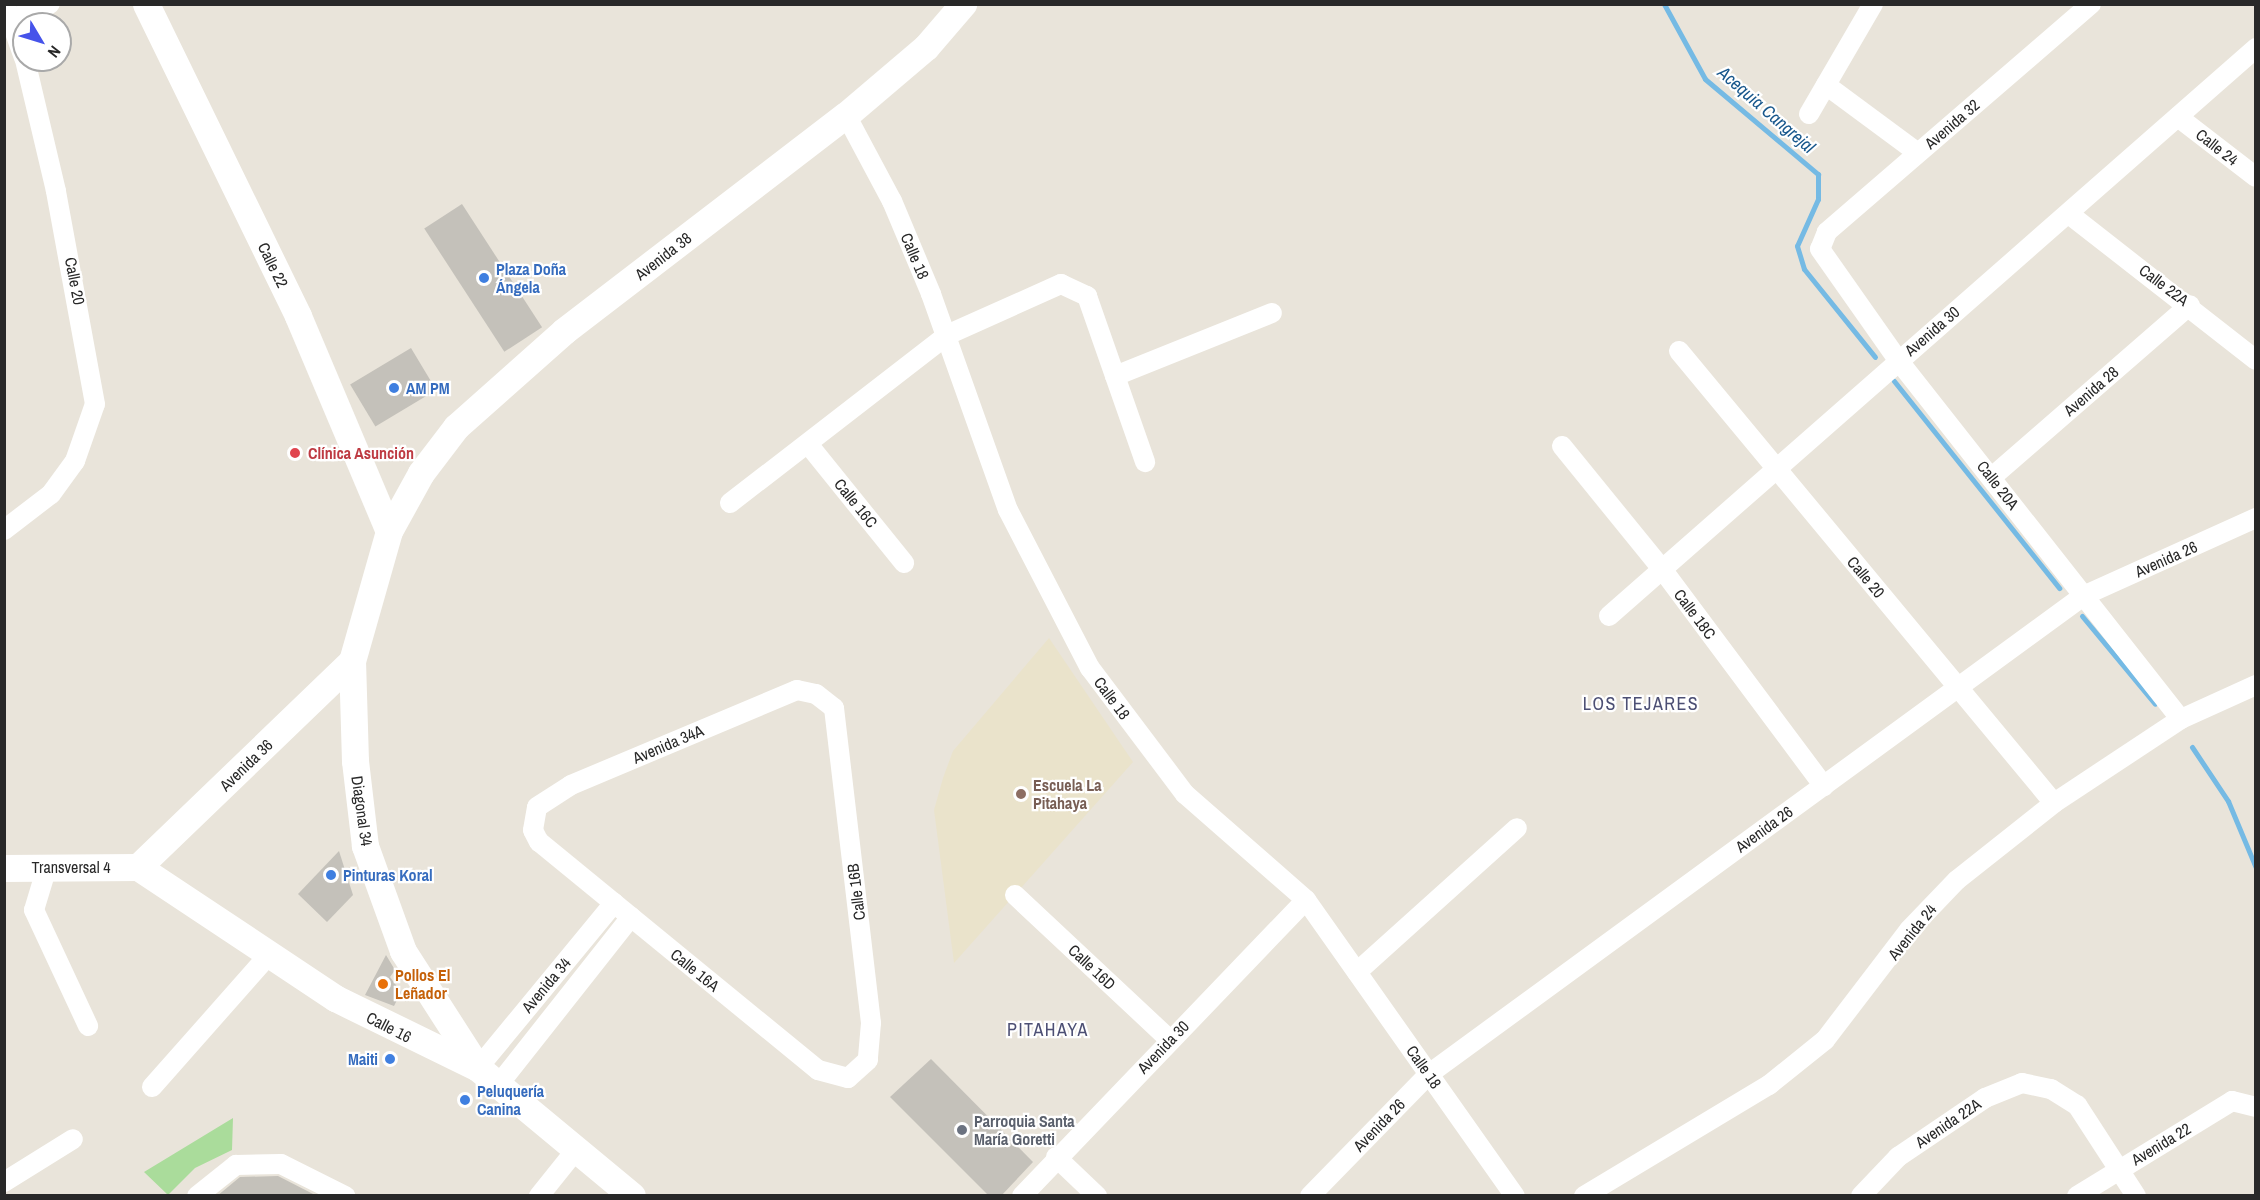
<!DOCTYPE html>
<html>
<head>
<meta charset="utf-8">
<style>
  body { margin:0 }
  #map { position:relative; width:2260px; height:1200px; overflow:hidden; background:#e9e4da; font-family:"Archivo Narrow",sans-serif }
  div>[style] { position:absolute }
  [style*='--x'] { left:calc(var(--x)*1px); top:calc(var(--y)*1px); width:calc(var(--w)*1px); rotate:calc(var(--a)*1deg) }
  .education>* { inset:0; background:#eae3cb }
  .green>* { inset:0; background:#aadc9b }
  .stream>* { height:5px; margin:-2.5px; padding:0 2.5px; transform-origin:2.5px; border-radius:2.5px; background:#75bae4 }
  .building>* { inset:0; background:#c4c1ba; transform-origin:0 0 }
  .street>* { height:20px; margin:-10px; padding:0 10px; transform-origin:10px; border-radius:10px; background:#fff }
  .secondary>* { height:27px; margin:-13.5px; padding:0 13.5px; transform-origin:13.5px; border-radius:13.5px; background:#fff }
  .dots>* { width:16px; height:16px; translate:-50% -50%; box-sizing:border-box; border:3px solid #fff; border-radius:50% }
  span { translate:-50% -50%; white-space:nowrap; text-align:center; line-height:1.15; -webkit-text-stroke:4.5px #fff; paint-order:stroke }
  .street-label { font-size:16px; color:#282828 }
  .shop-label { font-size:16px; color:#366cbe; font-weight:700 }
  .left { translate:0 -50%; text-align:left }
  .right { translate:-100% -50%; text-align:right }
  .health-label { font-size:16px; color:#be3a42; font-weight:700 }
  .education-label { font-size:16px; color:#785e54; font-weight:700 }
  .food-label { font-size:16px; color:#c56008; font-weight:700 }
  .worship-label { font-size:16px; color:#5b616d; font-weight:700 }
  .water-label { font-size:18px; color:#18578c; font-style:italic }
  .neighbourhood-label { font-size:18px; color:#4c4f74; letter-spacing:1.5px }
  .frame { position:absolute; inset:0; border:6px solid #282828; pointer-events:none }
  .north { position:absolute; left:12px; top:12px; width:60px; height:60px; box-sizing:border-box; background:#fff; border:2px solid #a9a9a9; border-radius:50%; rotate:128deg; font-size:16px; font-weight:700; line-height:24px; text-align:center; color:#282828 }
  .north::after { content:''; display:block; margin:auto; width:21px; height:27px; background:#4653ea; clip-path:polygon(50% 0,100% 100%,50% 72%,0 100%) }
</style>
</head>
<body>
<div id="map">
  <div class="education">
    <div style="clip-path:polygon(1049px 638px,1133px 762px,954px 963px,934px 810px,943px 778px,953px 751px)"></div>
  </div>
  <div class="green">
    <div style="clip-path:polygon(233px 1118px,232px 1150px,195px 1168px,168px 1195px,144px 1172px)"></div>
  </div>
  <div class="stream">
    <div style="--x:1664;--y:4;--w:85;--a:61.3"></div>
    <div style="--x:1705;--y:79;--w:148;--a:40.1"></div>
    <div style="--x:1818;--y:174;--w:25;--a:90"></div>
    <div style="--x:1818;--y:199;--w:51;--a:114.1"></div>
    <div style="--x:1797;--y:246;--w:24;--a:73"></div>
    <div style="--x:1804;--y:269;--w:113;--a:51.1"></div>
    <div style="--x:1894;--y:381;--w:265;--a:51.4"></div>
    <div style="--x:2082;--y:616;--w:114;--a:50.3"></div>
    <div style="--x:2192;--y:747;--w:65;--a:56.3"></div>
    <div style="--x:2228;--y:801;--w:73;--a:67.3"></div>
  </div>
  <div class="building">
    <div style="left:462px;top:204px;width:147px;height:45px;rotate:57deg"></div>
    <div style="left:411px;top:348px;width:49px;height:71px;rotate:59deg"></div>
    <div style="clip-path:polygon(339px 851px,353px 895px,327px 922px,298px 894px)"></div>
    <div style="clip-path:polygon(386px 955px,395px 970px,390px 977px,401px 992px,394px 1006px,365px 995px)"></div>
    <div style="clip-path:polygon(931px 1059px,1033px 1162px,1001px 1196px,989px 1196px,890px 1097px)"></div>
    <div style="clip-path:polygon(278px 1176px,317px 1196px,217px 1196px,240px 1177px)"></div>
  </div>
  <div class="street">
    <div style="--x:5;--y:4;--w:57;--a:70.6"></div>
    <div style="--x:2091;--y:4;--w:349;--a:139.2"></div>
    <div style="--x:1827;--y:232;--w:18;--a:112"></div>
    <div style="--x:1820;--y:249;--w:136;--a:54.9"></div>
    <div style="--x:1898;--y:360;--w:457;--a:51.8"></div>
    <div style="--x:4;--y:22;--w:49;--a:-21.4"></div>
    <div style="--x:1826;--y:85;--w:114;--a:36.5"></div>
    <div style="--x:1809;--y:114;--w:127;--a:-59.8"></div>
    <div style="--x:846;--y:115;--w:98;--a:61.9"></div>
    <div style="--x:892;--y:201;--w:101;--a:67.2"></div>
    <div style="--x:931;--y:294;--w:229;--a:70.4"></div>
    <div style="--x:1008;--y:510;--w:178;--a:62.6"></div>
    <div style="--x:1090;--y:668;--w:158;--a:53"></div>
    <div style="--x:1185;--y:794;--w:161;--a:41.2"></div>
    <div style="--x:1306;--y:900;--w:362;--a:54.8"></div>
    <div style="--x:2178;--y:117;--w:98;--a:37.6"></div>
    <div style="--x:2069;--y:214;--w:237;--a:38"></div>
    <div style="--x:1679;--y:351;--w:587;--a:50.32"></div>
    <div style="--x:1115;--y:376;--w:169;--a:-21.9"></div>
    <div style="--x:808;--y:444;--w:153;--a:51.1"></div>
    <div style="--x:1562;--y:446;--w:159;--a:50.9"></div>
    <div style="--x:1662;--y:569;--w:271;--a:53.3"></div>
    <div style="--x:1992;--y:477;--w:262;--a:-41"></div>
    <div style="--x:730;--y:503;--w:274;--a:-37.7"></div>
    <div style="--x:947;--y:335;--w:125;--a:-24.1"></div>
    <div style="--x:1061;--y:284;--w:29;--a:25"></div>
    <div style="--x:1087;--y:296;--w:176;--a:70.7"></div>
    <div style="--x:4;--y:530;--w:59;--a:-37.5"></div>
    <div style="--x:51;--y:494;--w:41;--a:-54"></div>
    <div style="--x:75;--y:461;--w:60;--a:-70.7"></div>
    <div style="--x:95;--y:404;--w:217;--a:-100.4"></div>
    <div style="--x:56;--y:191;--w:135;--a:-103.3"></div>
    <div style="--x:1609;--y:616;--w:861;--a:-41.28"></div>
    <div style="--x:797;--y:690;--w:19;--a:12"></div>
    <div style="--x:816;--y:694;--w:23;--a:38"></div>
    <div style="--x:834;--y:708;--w:317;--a:83.3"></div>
    <div style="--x:871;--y:1023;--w:37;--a:95"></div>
    <div style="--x:868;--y:1060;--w:27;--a:138"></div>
    <div style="--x:848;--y:1078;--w:31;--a:-165"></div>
    <div style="--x:818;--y:1070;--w:360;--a:-140.7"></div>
    <div style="--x:539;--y:842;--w:13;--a:-117"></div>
    <div style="--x:533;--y:830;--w:23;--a:-80"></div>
    <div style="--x:537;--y:807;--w:40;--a:-32.9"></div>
    <div style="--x:571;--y:785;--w:245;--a:-22.8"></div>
    <div style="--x:47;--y:867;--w:45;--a:106.8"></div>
    <div style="--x:34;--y:910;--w:128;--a:65"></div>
    <div style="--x:1015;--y:895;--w:212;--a:43.1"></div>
    <div style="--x:1357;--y:972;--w:215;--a:-42"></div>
    <div style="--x:478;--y:1068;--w:214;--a:-50.5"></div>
    <div style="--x:499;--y:1084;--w:213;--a:-51.7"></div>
    <div style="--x:152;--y:1087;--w:175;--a:-48.5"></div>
    <div style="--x:1056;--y:1157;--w:57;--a:43.6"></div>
    <div style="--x:4;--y:1182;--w:81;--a:-31.9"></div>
    <div style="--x:197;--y:1196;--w:50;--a:-38.5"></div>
    <div style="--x:236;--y:1165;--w:45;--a:-1.3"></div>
    <div style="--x:281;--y:1164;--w:72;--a:26.6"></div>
    <div style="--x:539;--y:1196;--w:58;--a:-51.3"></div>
    <div style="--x:1022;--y:1196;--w:410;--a:-46.2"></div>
    <div style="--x:1310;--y:1196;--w:170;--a:-45.7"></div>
    <div style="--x:1429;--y:1074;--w:810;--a:-36.16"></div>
    <div style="--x:2083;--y:596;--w:190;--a:-24.3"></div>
    <div style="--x:1584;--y:1196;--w:216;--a:-31"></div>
    <div style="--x:1769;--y:1085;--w:72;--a:-38.8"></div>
    <div style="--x:1825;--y:1040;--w:138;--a:-52.6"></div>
    <div style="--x:1909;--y:930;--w:69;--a:-46.2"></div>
    <div style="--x:1957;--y:880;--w:124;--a:-38.4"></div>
    <div style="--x:2054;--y:803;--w:152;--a:-33.5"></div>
    <div style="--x:2181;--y:719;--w:82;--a:-24.4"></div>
    <div style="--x:1861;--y:1196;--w:54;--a:-46.5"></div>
    <div style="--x:1898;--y:1157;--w:105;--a:-34.1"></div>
    <div style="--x:1985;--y:1098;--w:40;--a:-22"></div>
    <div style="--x:2022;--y:1083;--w:30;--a:12"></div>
    <div style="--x:2051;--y:1089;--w:31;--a:32"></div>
    <div style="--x:2077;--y:1105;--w:108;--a:57"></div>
    <div style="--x:2077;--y:1196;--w:182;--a:-31.5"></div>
    <div style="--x:2232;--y:1101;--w:25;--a:14"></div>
  </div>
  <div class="secondary">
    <div style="--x:146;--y:4;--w:347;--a:64"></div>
    <div style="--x:298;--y:316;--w:233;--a:67.1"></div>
    <div style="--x:138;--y:867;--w:237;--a:33.6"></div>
    <div style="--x:335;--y:998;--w:159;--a:26.1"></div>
    <div style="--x:478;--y:1068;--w:200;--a:39.7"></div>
    <div style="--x:138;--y:867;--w:297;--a:-43.9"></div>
    <div style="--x:4;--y:868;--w:134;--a:-0.4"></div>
    <div style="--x:478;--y:1068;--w:139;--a:-122.7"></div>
    <div style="--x:403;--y:951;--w:112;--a:-109.9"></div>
    <div style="--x:365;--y:846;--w:86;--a:-96.7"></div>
    <div style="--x:355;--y:761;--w:100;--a:-91.7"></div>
    <div style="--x:352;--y:661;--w:135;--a:-74.1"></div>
    <div style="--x:389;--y:531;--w:66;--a:-61.1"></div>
    <div style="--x:421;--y:473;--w:58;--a:-52.7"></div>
    <div style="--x:456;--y:427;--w:144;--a:-41.6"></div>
    <div style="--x:564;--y:331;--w:355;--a:-37.5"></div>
    <div style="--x:846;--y:115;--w:105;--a:-40.4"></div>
    <div style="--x:926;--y:47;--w:57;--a:-49.3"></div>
  </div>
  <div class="dots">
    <div style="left:484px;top:278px;background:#3f7fe0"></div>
    <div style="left:394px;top:388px;background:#3f7fe0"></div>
    <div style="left:295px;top:453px;background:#e0444e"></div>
    <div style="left:1021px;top:794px;background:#8d6e63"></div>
    <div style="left:331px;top:875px;background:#3f7fe0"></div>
    <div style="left:383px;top:984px;background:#e8710a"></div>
    <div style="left:390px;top:1059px;background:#3f7fe0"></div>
    <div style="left:465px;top:1100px;background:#3f7fe0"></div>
    <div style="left:962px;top:1130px;background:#6b7280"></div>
  </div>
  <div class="street-label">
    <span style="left:1952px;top:124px;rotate:-41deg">Avenida 32</span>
    <span style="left:2217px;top:147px;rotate:38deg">Calle 24</span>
    <span style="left:663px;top:256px;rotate:-38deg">Avenida 38</span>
    <span style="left:915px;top:256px;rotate:67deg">Calle 18</span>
    <span style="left:273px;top:265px;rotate:64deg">Calle 22</span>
    <span style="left:75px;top:281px;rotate:79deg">Calle 20</span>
    <span style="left:2164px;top:285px;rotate:37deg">Calle 22A</span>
    <span style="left:1932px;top:331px;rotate:-41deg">Avenida 30</span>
    <span style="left:2091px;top:391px;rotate:-41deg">Avenida 28</span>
    <span style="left:1998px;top:485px;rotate:52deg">Calle 20A</span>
    <span style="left:856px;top:503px;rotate:51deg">Calle 16C</span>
    <span style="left:2166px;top:559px;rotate:-24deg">Avenida 26</span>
    <span style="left:1866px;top:577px;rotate:50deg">Calle 20</span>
    <span style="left:1695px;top:614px;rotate:53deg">Calle 18C</span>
    <span style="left:1112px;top:698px;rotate:53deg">Calle 18</span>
    <span style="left:668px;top:744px;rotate:-23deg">Avenida 34A</span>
    <span style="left:246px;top:765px;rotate:-44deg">Avenida 36</span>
    <span style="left:362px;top:811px;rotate:82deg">Diagonal 34</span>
    <span style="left:1764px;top:829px;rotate:-36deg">Avenida 26</span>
    <span style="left:71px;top:867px">Transversal 4</span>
    <span style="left:856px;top:892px;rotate:-97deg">Calle 16B</span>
    <span style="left:1912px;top:932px;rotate:-51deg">Avenida 24</span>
    <span style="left:1092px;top:967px;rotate:43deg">Calle 16D</span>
    <span style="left:695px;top:970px;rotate:39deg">Calle 16A</span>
    <span style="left:546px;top:985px;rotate:-50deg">Avenida 34</span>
    <span style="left:389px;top:1027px;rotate:27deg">Calle 16</span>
    <span style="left:1163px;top:1047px;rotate:-46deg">Avenida 30</span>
    <span style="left:1424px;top:1067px;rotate:55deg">Calle 18</span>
    <span style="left:1948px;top:1123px;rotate:-34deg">Avenida 22A</span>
    <span style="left:1379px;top:1125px;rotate:-46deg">Avenida 26</span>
    <span style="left:2161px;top:1144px;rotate:-31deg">Avenida 22</span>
  </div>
  <div class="shop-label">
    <span class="left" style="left:496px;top:278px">Plaza Doña<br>Ángela</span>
    <span class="left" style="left:406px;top:388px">AM PM</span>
    <span class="left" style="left:343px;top:875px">Pinturas Koral</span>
    <span class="right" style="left:378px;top:1059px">Maiti</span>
    <span class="left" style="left:477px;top:1100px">Peluquería<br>Canina</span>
  </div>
  <div class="health-label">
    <span class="left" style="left:308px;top:453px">Clínica Asunción</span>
  </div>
  <div class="education-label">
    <span class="left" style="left:1033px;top:794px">Escuela La<br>Pitahaya</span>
  </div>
  <div class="food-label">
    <span class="left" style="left:395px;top:984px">Pollos El<br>Leñador</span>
  </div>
  <div class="worship-label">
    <span class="left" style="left:974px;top:1130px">Parroquia Santa<br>María Goretti</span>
  </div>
  <div class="water-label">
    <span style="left:1766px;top:110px;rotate:41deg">Acequia Cangrejal</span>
  </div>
  <div class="neighbourhood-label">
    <span style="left:1641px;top:704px">LOS TEJARES</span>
    <span style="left:1048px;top:1030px">PITAHAYA</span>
  </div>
  <div class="frame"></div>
  <div class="north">N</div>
</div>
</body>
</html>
